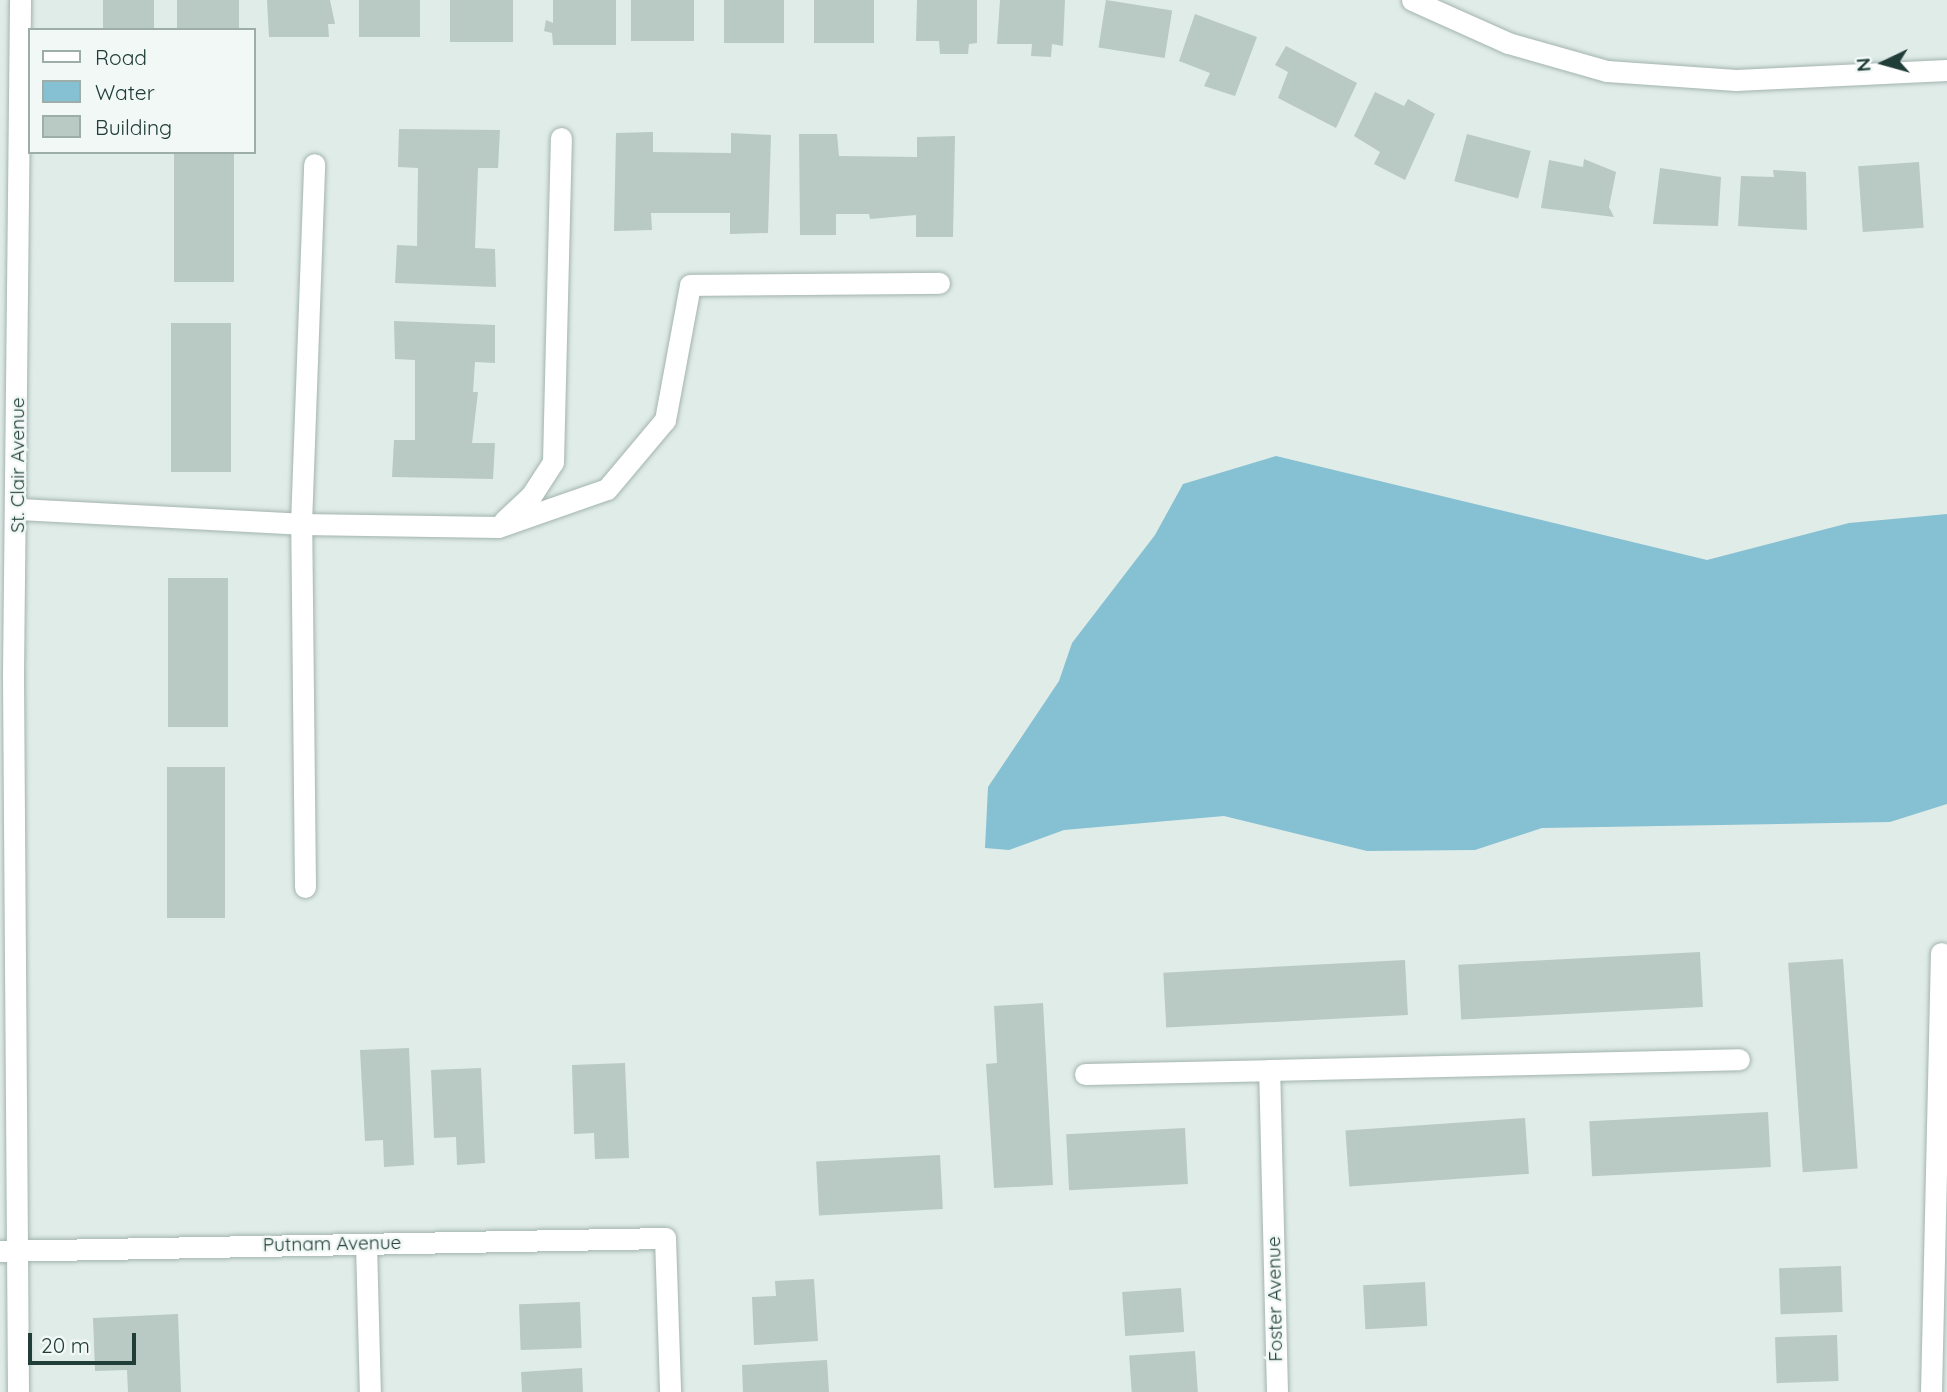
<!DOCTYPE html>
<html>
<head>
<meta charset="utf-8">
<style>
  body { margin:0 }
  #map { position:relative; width:1947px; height:1392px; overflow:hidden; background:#e0ece8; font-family:Quicksand,sans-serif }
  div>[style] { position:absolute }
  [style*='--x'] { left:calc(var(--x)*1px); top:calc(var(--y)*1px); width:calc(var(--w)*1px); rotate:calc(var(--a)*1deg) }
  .water>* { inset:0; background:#86c0d3 }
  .building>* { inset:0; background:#b9c9c4; transform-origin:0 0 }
  .roads { filter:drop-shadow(0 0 2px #a3b4b0) drop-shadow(0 0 2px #a3b4b0) }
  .minor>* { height:21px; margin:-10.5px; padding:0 10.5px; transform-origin:10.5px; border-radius:10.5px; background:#fff }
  span { translate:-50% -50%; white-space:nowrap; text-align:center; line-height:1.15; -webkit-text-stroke:5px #f1f8f5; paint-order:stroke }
  .street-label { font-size:19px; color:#203d38 }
  .legend { position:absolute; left:28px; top:28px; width:228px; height:126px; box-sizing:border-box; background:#f1f8f5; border:2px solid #9dada9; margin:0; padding:9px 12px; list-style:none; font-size:21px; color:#203d38 }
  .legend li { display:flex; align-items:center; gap:14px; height:35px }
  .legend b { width:35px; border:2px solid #9dada9 }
  .north { position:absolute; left:1849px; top:28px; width:70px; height:70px; -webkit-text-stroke:5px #f1f8f5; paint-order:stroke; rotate:265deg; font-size:19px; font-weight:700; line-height:28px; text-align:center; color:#203d38 }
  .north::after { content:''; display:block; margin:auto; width:24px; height:32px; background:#203d38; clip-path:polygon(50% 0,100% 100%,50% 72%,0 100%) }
  .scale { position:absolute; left:28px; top:1333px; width:108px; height:32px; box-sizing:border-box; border:4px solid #203d38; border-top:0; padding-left:9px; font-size:21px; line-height:24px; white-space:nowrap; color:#203d38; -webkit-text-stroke:5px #f1f8f5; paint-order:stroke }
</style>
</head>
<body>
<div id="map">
  <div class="water">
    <div style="clip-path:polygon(1276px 456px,1707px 560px,1849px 523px,1947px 514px,1947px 804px,1890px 822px,1542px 828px,1475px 850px,1367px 851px,1224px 816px,1064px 830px,1009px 850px,985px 848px,988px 787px,1059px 681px,1072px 643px,1155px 535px,1183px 484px)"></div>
  </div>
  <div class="building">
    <div style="left:103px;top:0;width:51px;height:30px"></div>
    <div style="left:177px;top:0;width:62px;height:30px"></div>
    <div style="clip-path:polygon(267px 0,330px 0,335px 24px,328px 24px,329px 37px,269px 37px)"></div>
    <div style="left:359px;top:0;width:61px;height:37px"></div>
    <div style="left:450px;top:0;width:63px;height:42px"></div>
    <div style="clip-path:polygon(553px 0,616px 0,616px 45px,553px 45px,552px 33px,544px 31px,546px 20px,553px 23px)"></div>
    <div style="left:631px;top:0;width:63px;height:41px"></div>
    <div style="left:724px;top:0;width:60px;height:43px"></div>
    <div style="left:814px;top:0;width:60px;height:43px"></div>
    <div style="clip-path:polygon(917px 0,977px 0,977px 43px,969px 44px,968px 54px,940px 54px,939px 41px,916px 41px)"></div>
    <div style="clip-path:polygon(1000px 0,1065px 0,1063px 46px,1052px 44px,1051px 57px,1031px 56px,1032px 44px,997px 44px)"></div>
    <div style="left:1106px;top:0;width:67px;height:48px;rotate:9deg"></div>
    <div style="clip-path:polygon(1195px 14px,1257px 37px,1235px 96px,1204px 86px,1210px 73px,1179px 61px)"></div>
    <div style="clip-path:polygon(1286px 46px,1357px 83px,1336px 128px,1278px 98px,1288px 72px,1275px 65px)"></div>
    <div style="clip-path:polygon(1375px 92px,1404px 106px,1408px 99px,1435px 114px,1405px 180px,1374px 164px,1380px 152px,1354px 136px)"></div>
    <div style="clip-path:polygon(399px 129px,500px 130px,498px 168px,478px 168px,475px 248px,495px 249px,496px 287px,395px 283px,397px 245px,417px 246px,418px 168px,398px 167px)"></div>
    <div style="clip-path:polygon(653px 132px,653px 152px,731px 153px,731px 133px,771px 135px,768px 233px,730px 234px,730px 213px,651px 213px,652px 230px,614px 231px,616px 133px)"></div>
    <div style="clip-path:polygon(799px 134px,837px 134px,839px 156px,917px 157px,917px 137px,955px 136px,953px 237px,916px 237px,916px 215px,870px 219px,869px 214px,836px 214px,836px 235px,800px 235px)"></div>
    <div style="left:1467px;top:134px;width:66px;height:49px;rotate:15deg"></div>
    <div style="left:174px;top:152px;width:60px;height:130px"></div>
    <div style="clip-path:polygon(1584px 159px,1616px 172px,1609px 207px,1614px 217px,1541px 208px,1549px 160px,1583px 167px)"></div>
    <div style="left:1919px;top:162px;width:66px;height:61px;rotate:86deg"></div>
    <div style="clip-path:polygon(1660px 168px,1721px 177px,1718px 226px,1653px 224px)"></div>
    <div style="clip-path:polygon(1773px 170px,1806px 172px,1807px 230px,1738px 226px,1741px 176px,1774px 177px)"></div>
    <div style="clip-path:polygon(394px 321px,495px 325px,495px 363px,475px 362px,473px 392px,478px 392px,472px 443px,495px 443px,493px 479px,392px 477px,394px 440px,415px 440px,415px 360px,395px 359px)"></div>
    <div style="left:171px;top:323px;width:60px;height:149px"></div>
    <div style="left:168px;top:578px;width:60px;height:149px"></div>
    <div style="left:167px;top:767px;width:58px;height:151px"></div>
    <div style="left:1700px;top:952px;width:55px;height:242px;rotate:87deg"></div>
    <div style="left:1843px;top:959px;width:210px;height:55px;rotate:86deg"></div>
    <div style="left:1405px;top:960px;width:55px;height:242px;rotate:87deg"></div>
    <div style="clip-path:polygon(1043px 1003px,1053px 1185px,994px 1188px,986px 1064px,997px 1063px,994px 1006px)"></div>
    <div style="clip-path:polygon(409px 1048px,414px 1165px,384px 1167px,383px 1140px,365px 1141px,360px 1050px)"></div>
    <div style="clip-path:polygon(625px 1063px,629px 1158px,595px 1159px,594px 1133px,574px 1134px,572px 1065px)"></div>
    <div style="clip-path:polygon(481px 1068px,485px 1163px,457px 1165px,456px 1137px,434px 1138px,431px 1070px)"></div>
    <div style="left:1768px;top:1112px;width:55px;height:179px;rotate:87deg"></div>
    <div style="left:1525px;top:1118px;width:56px;height:180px;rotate:86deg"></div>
    <div style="left:1185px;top:1128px;width:56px;height:119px;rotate:87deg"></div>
    <div style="left:940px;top:1155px;width:54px;height:124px;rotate:87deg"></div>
    <div style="left:1841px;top:1266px;width:46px;height:62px;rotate:88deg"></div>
    <div style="clip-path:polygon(814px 1279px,818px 1341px,754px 1345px,752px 1297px,776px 1296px,775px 1281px)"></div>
    <div style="left:1425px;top:1282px;width:44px;height:62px;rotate:87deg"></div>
    <div style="left:1181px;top:1288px;width:44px;height:59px;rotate:86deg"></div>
    <div style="left:580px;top:1302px;width:46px;height:61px;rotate:88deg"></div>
    <div style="clip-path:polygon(178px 1314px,181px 1392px,128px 1392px,127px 1370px,95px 1371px,93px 1318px)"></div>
    <div style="left:1837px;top:1335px;width:46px;height:62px;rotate:88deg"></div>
    <div style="left:1195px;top:1351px;width:41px;height:66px;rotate:86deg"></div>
    <div style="clip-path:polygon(827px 1360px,829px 1392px,743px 1392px,742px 1365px)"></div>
    <div style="clip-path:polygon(582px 1368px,583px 1392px,522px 1392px,521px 1372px)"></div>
  </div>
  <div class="roads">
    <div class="minor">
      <div style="--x:1412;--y:0;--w:105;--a:24.1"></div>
      <div style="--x:1508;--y:43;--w:103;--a:15.8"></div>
      <div style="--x:1607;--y:71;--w:129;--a:4"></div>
      <div style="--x:1736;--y:80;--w:211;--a:-2.7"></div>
      <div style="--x:19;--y:509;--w:282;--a:3"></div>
      <div style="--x:301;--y:524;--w:197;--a:0.9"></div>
      <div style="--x:498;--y:527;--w:115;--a:-19.2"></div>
      <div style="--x:607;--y:489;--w:90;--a:-50"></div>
      <div style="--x:665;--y:420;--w:137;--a:-79.5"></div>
      <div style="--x:690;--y:285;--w:249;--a:-0.5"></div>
      <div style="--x:504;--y:521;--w:37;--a:-43"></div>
      <div style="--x:531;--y:496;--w:40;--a:-57.1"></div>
      <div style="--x:553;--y:462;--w:324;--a:-88.6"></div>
      <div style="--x:305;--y:887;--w:363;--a:-90.6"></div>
      <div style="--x:301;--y:524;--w:360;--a:-87.9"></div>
      <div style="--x:1085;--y:1074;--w:184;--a:-1.2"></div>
      <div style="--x:366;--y:1244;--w:148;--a:88.5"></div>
      <div style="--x:0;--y:1251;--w:665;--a:-1.12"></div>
      <div style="--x:665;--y:1238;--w:154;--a:88.1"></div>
      <div style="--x:18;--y:1392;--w:718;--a:-90.4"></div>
      <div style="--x:13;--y:674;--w:674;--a:-89.4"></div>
      <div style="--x:1277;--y:1392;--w:322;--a:-91.4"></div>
      <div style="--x:1269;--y:1070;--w:470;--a:-1.3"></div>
      <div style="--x:1931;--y:1392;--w:439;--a:-88.7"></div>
    </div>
  </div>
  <div class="street-label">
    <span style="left:18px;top:465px;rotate:-90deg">St. Clair Avenue</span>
    <span style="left:332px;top:1244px;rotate:-1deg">Putnam Avenue</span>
    <span style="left:1275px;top:1299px;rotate:-91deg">Foster Avenue</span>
  </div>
  <ul class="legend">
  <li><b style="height:9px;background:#fff"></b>Road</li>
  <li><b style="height:19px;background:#86c0d3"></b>Water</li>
  <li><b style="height:19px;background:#b9c9c4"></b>Building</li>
  </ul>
  <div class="north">N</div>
  <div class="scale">20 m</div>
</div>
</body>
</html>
